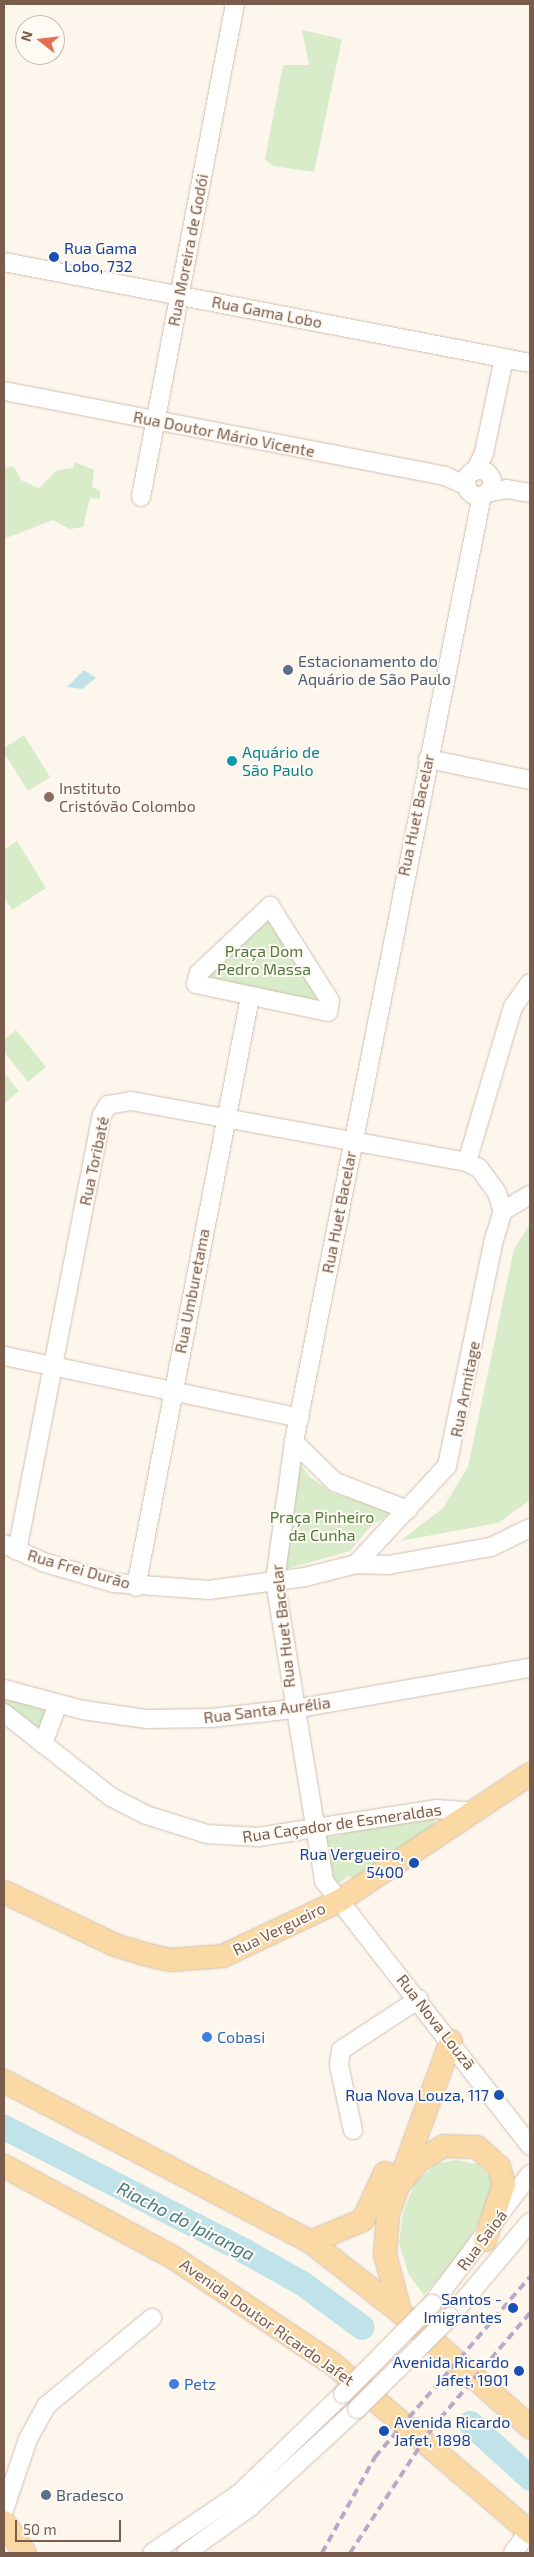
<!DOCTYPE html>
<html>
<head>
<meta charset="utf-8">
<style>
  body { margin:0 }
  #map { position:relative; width:534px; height:2557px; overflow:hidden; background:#fdf6ec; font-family:"Exo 2",sans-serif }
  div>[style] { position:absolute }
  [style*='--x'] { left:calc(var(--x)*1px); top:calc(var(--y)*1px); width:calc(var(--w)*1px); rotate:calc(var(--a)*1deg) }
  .green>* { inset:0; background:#d8ecc9 }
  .water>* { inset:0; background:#bfe3e8 }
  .river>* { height:25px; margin:-12.5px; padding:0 12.5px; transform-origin:12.5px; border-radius:12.5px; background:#bfe3e8 }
  .roads { filter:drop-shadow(0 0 1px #d1beb0) drop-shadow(0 0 1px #d1beb0) }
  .minor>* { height:18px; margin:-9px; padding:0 9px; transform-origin:9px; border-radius:9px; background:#fff }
  .minor>.ring { margin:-9px; padding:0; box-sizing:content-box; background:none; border:18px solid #fff; border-radius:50% }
  .major>* { height:22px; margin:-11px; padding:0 11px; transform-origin:11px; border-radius:11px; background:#fbd9a5 }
  .rail>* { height:4px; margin-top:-2px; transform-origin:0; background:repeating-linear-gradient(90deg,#b9a8c9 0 8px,transparent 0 13px) }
  .bridges { filter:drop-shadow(0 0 1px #d1beb0) drop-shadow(0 0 1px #d1beb0) }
  .minor-bridge>* { height:18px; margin:-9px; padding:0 9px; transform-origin:9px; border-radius:9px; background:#fff }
  .dots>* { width:14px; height:14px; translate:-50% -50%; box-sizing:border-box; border:2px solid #fffaf3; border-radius:50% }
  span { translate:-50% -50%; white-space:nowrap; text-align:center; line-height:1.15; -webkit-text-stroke:4px #fffaf3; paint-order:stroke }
  .transit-label { font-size:16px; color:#164399 }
  .left { translate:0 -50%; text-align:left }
  .right { translate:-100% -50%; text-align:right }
  .street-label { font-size:16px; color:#7a5c4d }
  .service-label { font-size:16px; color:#4e5e75 }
  .culture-label { font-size:16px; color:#0d838f }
  .education-label { font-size:16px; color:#785e54 }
  .park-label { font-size:16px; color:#537a41 }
  .shop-label { font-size:16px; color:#366cbe }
  .water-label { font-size:18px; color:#437c86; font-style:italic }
  .frame { position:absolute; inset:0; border:5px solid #7a5c4d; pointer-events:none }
  .north { position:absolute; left:15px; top:15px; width:50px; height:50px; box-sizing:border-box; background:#fffaf3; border:1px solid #cabbb1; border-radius:50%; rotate:286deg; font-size:14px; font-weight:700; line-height:20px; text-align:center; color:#7a5c4d }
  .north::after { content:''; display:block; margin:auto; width:18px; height:22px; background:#e76f51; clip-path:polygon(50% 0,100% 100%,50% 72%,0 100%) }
  .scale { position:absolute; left:15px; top:2520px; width:106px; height:22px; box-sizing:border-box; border:2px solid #7a5c4d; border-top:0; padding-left:6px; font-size:15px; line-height:18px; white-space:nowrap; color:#7a5c4d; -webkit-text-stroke:4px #fffaf3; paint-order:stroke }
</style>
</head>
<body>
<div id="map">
  <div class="green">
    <div style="clip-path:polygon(302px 30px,342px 39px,314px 172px,273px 166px,265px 159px,283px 65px,309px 65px)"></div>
    <div style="clip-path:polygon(75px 462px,94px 470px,92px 487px,100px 491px,100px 499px,90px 498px,83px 527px,70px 529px,53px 520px,4px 539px,4px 468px,14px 466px,21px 480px,39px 488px,57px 470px,73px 468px)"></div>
    <div style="clip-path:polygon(24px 735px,50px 777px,28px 791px,4px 753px,4px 748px)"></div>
    <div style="clip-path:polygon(17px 841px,46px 888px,12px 910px,4px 897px,4px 850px)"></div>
    <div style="clip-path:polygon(272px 909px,329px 1007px,198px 980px)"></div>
    <div style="clip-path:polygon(16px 1030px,46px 1067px,28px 1082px,4px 1052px,4px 1040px)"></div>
    <div style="clip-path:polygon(4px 1073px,19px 1091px,4px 1104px)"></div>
    <div style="clip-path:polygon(530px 1224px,530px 1500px,498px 1523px,400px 1541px,443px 1508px,468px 1467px,514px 1249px)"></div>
    <div style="clip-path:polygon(297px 1460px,310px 1477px,333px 1493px,395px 1511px,370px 1527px,350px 1551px,286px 1569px)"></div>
    <div style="clip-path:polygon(4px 1692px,50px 1709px,41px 1733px,4px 1707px)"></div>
    <div style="clip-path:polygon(437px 1814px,431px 1834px,357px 1883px,349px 1876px,330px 1890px,321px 1838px,341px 1835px,341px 1828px)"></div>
    <div style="clip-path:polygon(456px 2160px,478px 2164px,492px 2179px,494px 2195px,461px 2253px,424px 2295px,409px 2275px,399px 2244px,403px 2213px,415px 2182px,436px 2164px)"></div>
  </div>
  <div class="water">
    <div style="clip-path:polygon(84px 670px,96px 678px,82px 689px,67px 687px)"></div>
  </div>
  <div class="river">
    <div style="--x:4;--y:2127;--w:269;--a:27.2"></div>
    <div style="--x:243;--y:2250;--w:68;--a:29.2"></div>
    <div style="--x:302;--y:2283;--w:74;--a:36.3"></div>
    <div style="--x:470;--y:2423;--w:81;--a:42.5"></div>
  </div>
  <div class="roads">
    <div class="minor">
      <div style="--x:4;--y:262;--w:536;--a:10.87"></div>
      <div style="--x:4;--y:391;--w:449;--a:10.9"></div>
      <div style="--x:445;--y:476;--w:24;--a:24"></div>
      <div class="ring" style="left:466px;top:470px;width:8px;height:8px"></div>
      <div style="--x:475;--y:471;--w:20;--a:-63"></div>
      <div style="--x:484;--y:453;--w:97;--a:-78.1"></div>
      <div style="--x:486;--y:493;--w:21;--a:-11"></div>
      <div style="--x:507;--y:489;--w:23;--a:10"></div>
      <div style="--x:482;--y:495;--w:965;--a:101.23"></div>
      <div style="--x:294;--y:1442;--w:140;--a:97.8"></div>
      <div style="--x:275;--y:1581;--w:304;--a:80.7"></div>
      <div style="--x:324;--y:1881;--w:336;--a:52.1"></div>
      <div style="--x:141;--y:497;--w:502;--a:-79.21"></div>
      <div style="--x:428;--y:759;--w:104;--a:11.6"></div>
      <div style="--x:270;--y:906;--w:112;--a:57.7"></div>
      <div style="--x:330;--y:1001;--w:11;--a:100"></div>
      <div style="--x:328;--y:1012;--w:135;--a:-168"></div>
      <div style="--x:196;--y:984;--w:11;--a:-75"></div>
      <div style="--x:199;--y:973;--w:98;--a:-43.3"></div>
      <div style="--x:467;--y:1162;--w:162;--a:-73.5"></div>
      <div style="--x:513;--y:1007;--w:29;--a:-55"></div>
      <div style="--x:4;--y:1356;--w:302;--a:11.8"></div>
      <div style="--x:294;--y:1442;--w:57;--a:44.3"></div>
      <div style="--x:335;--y:1482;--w:78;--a:21"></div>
      <div style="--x:4;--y:1544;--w:43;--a:24.8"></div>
      <div style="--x:43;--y:1562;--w:74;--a:16.5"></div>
      <div style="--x:114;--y:1583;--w:95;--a:4.2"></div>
      <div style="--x:209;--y:1590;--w:97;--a:-7.7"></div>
      <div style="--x:305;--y:1577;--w:53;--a:-14.3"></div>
      <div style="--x:356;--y:1564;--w:32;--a:2"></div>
      <div style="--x:388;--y:1565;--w:105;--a:-9.9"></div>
      <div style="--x:491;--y:1547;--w:43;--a:-26"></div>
      <div style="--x:17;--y:1551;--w:444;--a:-79"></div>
      <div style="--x:102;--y:1115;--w:12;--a:-59"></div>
      <div style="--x:108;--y:1105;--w:23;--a:-10"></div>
      <div style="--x:131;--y:1101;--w:341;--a:10.3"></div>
      <div style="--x:467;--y:1162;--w:13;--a:27"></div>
      <div style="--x:479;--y:1168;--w:31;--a:54"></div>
      <div style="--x:497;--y:1193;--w:19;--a:72"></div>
      <div style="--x:356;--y:1564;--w:134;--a:-47.1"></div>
      <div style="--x:447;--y:1466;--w:228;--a:-78.3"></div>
      <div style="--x:493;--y:1243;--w:34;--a:-73"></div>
      <div style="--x:503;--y:1211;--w:31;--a:-31"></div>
      <div style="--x:136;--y:1587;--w:601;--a:-79.06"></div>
      <div style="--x:4;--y:1689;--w:82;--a:14.9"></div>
      <div style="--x:83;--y:1710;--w:65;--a:8"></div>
      <div style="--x:147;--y:1719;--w:64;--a:-0.9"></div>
      <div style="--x:211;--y:1718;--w:83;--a:-6.2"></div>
      <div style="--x:294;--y:1709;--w:240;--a:-9.9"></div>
      <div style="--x:4;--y:1713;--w:136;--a:38.1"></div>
      <div style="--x:111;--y:1797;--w:39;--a:27"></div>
      <div style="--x:146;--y:1815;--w:64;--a:17.3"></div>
      <div style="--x:207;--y:1834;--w:51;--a:3.4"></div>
      <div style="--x:258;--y:1837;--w:180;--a:-8.9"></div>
      <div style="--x:436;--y:1809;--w:41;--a:4.2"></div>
      <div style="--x:43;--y:1744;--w:40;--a:-69.8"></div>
      <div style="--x:353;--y:2130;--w:66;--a:-102.2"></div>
      <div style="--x:339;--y:2065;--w:15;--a:-82"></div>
      <div style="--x:341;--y:2050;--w:93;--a:-33.2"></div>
      <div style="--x:432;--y:2304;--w:163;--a:-53"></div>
      <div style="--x:450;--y:2317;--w:124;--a:-49.9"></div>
      <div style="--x:4;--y:2510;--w:75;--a:-71.3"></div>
      <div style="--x:28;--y:2439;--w:38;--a:-61"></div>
      <div style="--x:46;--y:2406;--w:138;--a:-39.7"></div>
      <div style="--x:152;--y:2553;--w:107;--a:-34.3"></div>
      <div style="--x:240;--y:2493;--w:143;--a:-43.9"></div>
      <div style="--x:186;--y:2553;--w:79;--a:-35.7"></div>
      <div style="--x:250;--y:2507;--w:145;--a:-42.5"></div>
      <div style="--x:513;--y:2553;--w:27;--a:-54"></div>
    </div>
    <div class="major">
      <div style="--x:4;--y:1892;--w:123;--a:25.5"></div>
      <div style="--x:115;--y:1945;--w:30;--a:17"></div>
      <div style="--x:144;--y:1954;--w:27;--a:13"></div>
      <div style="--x:170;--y:1960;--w:53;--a:-4.3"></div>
      <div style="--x:223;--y:1956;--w:128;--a:-25.4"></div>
      <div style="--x:339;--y:1901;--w:229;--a:-33.6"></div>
      <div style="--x:4;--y:2081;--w:347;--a:27.7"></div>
      <div style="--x:311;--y:2242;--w:113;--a:38.2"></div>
      <div style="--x:400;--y:2312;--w:174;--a:41.5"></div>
      <div style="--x:4;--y:2166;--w:193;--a:28.4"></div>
      <div style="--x:174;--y:2258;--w:191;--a:33.7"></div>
      <div style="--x:333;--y:2364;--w:259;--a:40.5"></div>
      <div style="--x:402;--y:2181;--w:26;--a:-51"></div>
      <div style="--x:418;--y:2161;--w:30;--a:-30"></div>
      <div style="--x:444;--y:2146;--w:33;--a:2"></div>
      <div style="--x:477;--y:2147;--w:30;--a:42"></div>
      <div style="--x:499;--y:2167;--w:18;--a:74"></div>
      <div style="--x:504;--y:2184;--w:59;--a:108.7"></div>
      <div style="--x:311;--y:2242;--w:56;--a:-22.9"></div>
      <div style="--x:363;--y:2220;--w:52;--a:-64.9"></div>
      <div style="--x:400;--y:2312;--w:60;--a:-104.5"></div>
      <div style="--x:385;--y:2254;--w:40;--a:-85.7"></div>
      <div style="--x:388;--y:2214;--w:184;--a:-70"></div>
      <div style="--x:4;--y:2522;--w:37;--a:56"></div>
    </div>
  </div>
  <div class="rail">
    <div style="--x:322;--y:2553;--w:110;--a:-61.1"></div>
    <div style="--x:375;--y:2457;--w:238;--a:-49.3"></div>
    <div style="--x:350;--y:2553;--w:149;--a:-56.7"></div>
    <div style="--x:432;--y:2428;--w:151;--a:-49.6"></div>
  </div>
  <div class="bridges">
    <div class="minor-bridge">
      <div style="--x:343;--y:2394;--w:127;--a:-45.3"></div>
      <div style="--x:357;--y:2409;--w:131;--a:-44.7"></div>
    </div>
  </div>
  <div class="dots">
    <div style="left:54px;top:257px;background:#1a4fb4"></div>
    <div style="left:288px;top:670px;background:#5c6f8a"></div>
    <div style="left:232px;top:761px;background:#0f9aa8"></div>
    <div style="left:49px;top:797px;background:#8d6e63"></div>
    <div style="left:414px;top:1863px;background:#1a4fb4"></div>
    <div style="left:207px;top:2037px;background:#3f7fe0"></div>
    <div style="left:499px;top:2095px;background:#1a4fb4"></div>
    <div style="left:513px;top:2308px;background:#1a4fb4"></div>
    <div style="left:519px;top:2371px;background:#1a4fb4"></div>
    <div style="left:174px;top:2384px;background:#3f7fe0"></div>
    <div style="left:384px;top:2431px;background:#1a4fb4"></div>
    <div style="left:46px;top:2495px;background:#5c6f8a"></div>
  </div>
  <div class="transit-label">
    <span class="left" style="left:64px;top:257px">Rua Gama<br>Lobo, 732</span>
    <span class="right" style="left:404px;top:1863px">Rua Vergueiro,<br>5400</span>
    <span class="right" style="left:489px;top:2095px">Rua Nova Louza, 117</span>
    <span class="right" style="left:502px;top:2308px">Santos -<br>Imigrantes</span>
    <span class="right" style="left:509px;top:2371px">Avenida Ricardo<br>Jafet, 1901</span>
    <span class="left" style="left:394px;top:2431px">Avenida Ricardo<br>Jafet, 1898</span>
  </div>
  <div class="street-label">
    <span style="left:188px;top:250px;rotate:-79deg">Rua Moreira de Godói</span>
    <span style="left:267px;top:312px;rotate:11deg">Rua Gama Lobo</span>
    <span style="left:224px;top:434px;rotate:11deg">Rua Doutor Mário Vicente</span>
    <span style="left:416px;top:815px;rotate:-78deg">Rua Huet Bacelar</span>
    <span style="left:94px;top:1161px;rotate:-78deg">Rua Toribaté</span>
    <span style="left:339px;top:1212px;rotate:-79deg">Rua Huet Bacelar</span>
    <span style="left:192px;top:1291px;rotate:-79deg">Rua Umburetama</span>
    <span style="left:465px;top:1389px;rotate:-79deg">Rua Armitage</span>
    <span style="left:79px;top:1569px;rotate:16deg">Rua Frei Durão</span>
    <span style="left:283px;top:1626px;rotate:-96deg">Rua Huet Bacelar</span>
    <span style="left:267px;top:1710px;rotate:-7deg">Rua Santa Aurélia</span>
    <span style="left:342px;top:1823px;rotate:-8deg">Rua Caçador de Esmeraldas</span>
    <span style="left:279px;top:1929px;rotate:-26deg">Rua Vergueiro</span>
    <span style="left:436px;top:2022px;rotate:52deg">Rua Nova Louzã</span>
    <span style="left:482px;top:2240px;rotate:-53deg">Rua Saioá</span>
    <span style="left:267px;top:2322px;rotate:35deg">Avenida Doutor Ricardo Jafet</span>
  </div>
  <div class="service-label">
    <span class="left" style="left:298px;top:670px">Estacionamento do<br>Aquário de São Paulo</span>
    <span class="left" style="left:56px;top:2495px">Bradesco</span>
  </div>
  <div class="culture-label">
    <span class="left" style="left:242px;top:761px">Aquário de<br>São Paulo</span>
  </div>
  <div class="education-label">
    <span class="left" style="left:59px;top:797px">Instituto<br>Cristóvão Colombo</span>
  </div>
  <div class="park-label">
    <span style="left:264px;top:960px">Praça Dom<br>Pedro Massa</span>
    <span style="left:322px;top:1526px">Praça Pinheiro<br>da Cunha</span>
  </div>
  <div class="shop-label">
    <span class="left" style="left:217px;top:2037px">Cobasi</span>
    <span class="left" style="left:184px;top:2384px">Petz</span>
  </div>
  <div class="water-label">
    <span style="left:186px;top:2221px;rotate:27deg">Riacho do Ipiranga</span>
  </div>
  <div class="frame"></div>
  <div class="north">N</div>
  <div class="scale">50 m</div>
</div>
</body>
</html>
